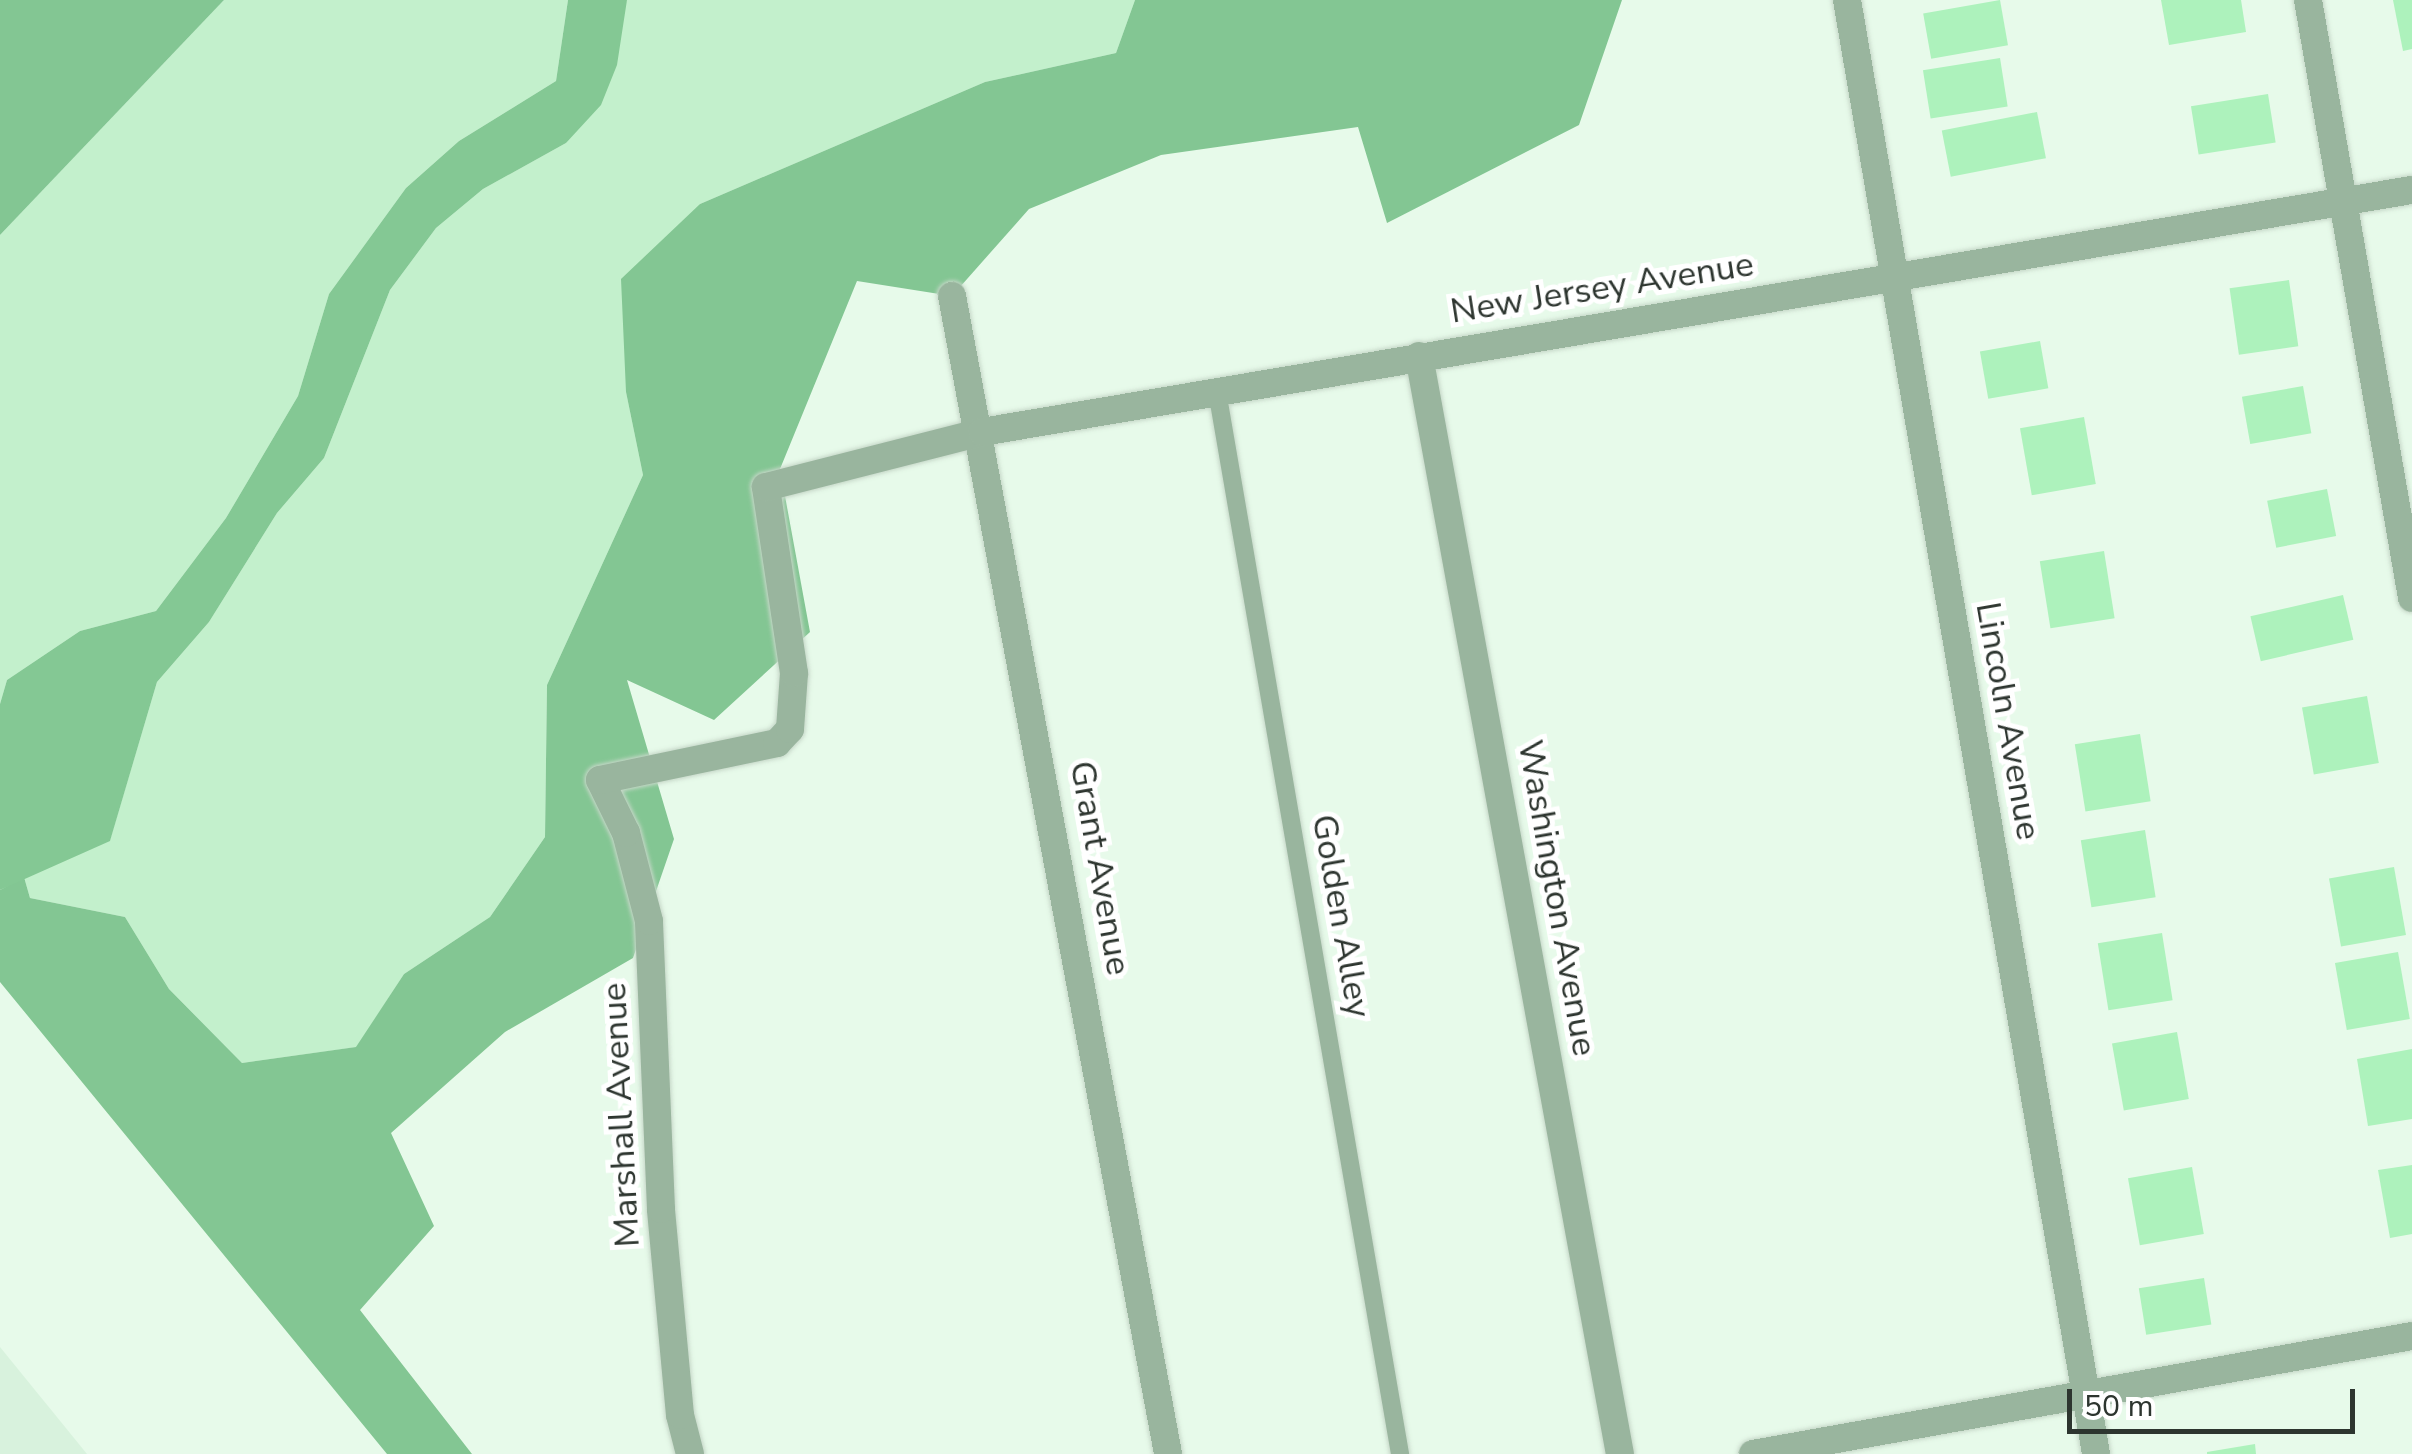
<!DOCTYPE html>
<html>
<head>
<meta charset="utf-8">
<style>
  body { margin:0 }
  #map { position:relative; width:2412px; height:1454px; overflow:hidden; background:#e7faea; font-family:"Nunito Sans",sans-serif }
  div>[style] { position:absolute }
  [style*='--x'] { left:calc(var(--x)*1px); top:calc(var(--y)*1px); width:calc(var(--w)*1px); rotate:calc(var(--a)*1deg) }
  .built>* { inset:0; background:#d8f2dd }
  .green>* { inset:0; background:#c3f0cc }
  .forest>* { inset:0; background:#83c693 }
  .water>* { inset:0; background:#84c894 }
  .building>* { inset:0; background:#adf2bc; transform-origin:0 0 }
  .roads { filter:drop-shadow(0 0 2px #c6d7c8) drop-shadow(0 0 2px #c6d7c8) }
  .service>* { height:18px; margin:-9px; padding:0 9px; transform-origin:9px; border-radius:9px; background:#99b59e }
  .minor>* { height:28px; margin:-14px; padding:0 14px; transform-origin:14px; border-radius:14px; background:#99b59e }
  span { translate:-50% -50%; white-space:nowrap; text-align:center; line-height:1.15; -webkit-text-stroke:10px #fff; paint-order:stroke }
  .street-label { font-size:35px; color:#2d352f }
  .scale { position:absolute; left:2067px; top:1389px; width:288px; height:45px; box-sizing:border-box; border:5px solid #2d352f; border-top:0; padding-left:12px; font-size:30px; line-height:35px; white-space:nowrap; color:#2d352f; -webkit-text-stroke:8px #fff; paint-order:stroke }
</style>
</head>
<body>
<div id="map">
  <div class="built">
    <div style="clip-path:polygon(0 1347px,87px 1454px,0 1454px)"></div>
  </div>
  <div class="green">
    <div style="clip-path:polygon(224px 0,568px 0,556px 81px,459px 141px,406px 188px,329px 294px,298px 396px,226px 518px,156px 611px,80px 631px,7px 680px,0 704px,0 235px)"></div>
    <div style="clip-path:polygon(627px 0,1135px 0,1116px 53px,985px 82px,700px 204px,626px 392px,643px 475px,547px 685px,545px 837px,490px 917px,404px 974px,357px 1047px,242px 1063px,169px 989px,125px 917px,30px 898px,24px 877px,110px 840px,157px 682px,209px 622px,277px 513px,324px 458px,390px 290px,436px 228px,483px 189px,566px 143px)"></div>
  </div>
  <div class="forest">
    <div style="clip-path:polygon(0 0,224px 0,0 235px)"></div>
    <div style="clip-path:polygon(1135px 0,1622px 0,1579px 125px,1387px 223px,1358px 127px,1161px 155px,1029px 209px,952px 296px,857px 281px,780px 469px,810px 632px,714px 720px,627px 680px,674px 839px,633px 958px,505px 1032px,391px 1133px,434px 1226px,360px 1310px,472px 1454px,387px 1454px,0 982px,0 890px,24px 877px,30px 898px,125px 917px,169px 989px,242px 1063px,356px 1047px,404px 974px,490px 917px,545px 837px,547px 685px,643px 475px,626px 392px,621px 279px,700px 204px,985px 82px,1116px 53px)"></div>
  </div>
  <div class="water">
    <div style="clip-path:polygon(568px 0,627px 0,617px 65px,601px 105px,566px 143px,483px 189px,436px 228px,390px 290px,324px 458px,277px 513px,209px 622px,157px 682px,110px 841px,0 890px,0 704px,7px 680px,80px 631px,156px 611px,226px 518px,298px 396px,329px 294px,406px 188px,459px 141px,556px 81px)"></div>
  </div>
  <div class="building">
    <div style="left:2000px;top:0;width:46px;height:78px;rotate:80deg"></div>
    <div style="clip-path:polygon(2161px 0,2241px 0,2246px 32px,2169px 45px)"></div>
    <div style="clip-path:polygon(2393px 0,2412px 0,2412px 49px,2403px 51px)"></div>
    <div style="left:2000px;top:58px;width:49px;height:78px;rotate:81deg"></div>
    <div style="left:2268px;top:94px;width:49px;height:78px;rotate:81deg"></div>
    <div style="left:2037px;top:112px;width:47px;height:97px;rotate:79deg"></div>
    <div style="left:2289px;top:280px;width:67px;height:60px;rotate:82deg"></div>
    <div style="left:2040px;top:341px;width:48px;height:61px;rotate:80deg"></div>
    <div style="left:2303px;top:386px;width:48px;height:62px;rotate:80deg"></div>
    <div style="left:2084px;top:417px;width:68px;height:65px;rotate:80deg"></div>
    <div style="left:2327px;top:489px;width:48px;height:61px;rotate:79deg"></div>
    <div style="left:2104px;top:551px;width:68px;height:65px;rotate:81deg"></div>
    <div style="left:2343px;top:595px;width:46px;height:95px;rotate:77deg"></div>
    <div style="left:2367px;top:696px;width:68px;height:66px;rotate:80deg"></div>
    <div style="left:2140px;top:734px;width:68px;height:66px;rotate:81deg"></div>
    <div style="left:2145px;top:830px;width:68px;height:65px;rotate:81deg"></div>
    <div style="left:2394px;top:867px;width:69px;height:66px;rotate:80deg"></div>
    <div style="left:2162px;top:933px;width:68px;height:65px;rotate:81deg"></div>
    <div style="left:2398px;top:952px;width:68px;height:64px;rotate:80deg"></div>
    <div style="left:2177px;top:1032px;width:68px;height:66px;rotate:80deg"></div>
    <div style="clip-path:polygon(2412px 1049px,2412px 1119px,2368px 1126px,2357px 1059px)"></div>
    <div style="clip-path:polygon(2412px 1165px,2412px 1234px,2390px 1238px,2378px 1170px)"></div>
    <div style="left:2192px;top:1167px;width:68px;height:65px;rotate:80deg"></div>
    <div style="left:2204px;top:1278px;width:47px;height:66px;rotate:81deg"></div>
    <div style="clip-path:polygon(2255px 1444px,2256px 1454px,2207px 1454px,2207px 1452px)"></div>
  </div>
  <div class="roads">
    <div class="service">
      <div style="--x:1217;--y:391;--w:1079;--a:80.23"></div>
    </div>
    <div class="minor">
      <div style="--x:1847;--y:0;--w:1475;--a:80.28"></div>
      <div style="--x:2308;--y:0;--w:607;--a:80.13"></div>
      <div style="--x:952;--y:296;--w:1178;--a:79.43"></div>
      <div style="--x:1419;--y:356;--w:1116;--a:79.63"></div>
      <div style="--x:690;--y:1454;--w:40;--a:-104.4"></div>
      <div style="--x:680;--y:1415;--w:207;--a:-95.3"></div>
      <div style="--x:661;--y:1209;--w:288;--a:-92.4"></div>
      <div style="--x:649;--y:921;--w:91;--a:-104.6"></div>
      <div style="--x:626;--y:833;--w:59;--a:-116.1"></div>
      <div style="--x:600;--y:780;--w:181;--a:-11.8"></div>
      <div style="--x:777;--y:743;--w:19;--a:-47"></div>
      <div style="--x:790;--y:729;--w:56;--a:-85.9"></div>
      <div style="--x:794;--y:673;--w:188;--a:-98.6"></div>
      <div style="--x:766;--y:487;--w:223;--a:-14.3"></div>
      <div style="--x:982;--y:432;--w:1450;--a:-9.61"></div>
      <div style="--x:1753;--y:1454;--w:669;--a:-10.15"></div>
    </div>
  </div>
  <div class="street-label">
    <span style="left:1602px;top:288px;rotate:-9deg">New Jersey Avenue</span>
    <span style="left:2008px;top:721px;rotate:80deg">Lincoln Avenue</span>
    <span style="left:1100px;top:868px;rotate:80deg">Grant Avenue</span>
    <span style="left:1557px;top:898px;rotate:80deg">Washington Avenue</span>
    <span style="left:1341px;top:916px;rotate:80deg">Golden Alley</span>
    <span style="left:621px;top:1115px;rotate:-93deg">Marshall Avenue</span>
  </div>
  <div class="scale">50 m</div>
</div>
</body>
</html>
